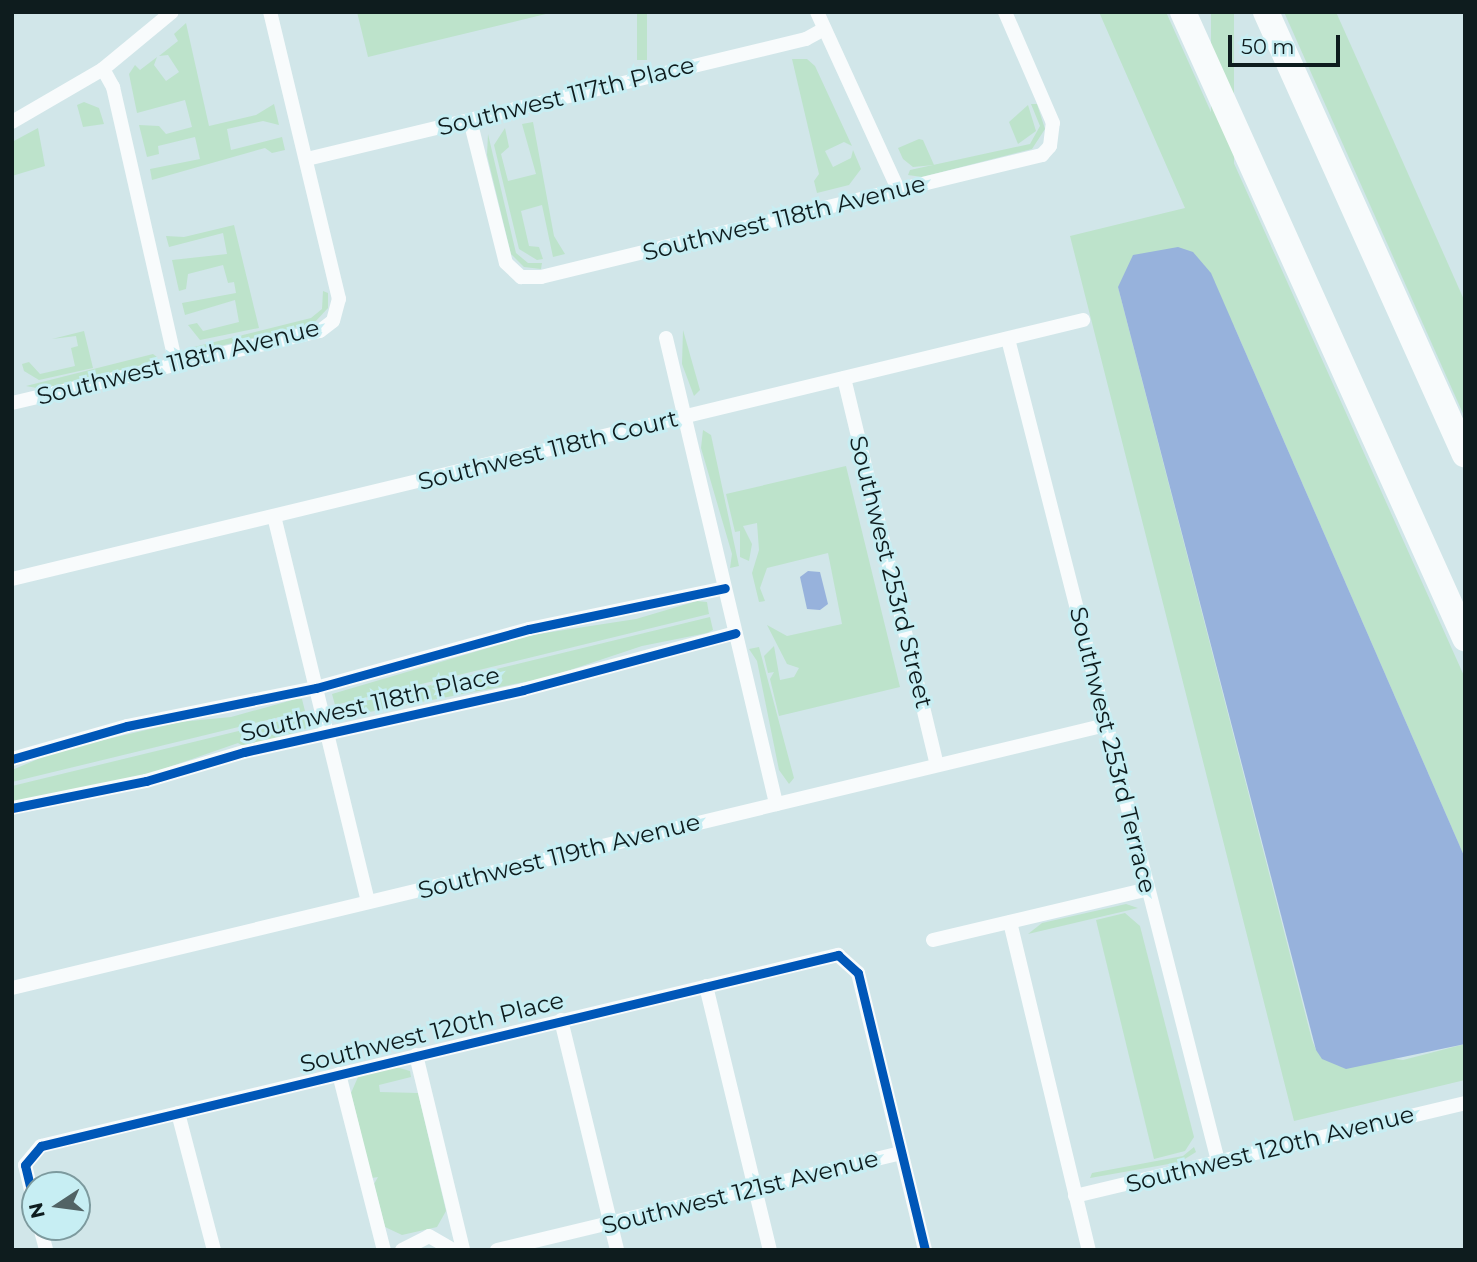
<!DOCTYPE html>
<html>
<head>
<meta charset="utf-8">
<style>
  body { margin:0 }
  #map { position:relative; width:1477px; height:1262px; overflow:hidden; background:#d1e6e9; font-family:Montserrat,sans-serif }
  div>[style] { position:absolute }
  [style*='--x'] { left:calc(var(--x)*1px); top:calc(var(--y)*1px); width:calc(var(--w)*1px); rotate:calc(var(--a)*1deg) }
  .green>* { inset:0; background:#bde3cb; transform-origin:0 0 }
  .water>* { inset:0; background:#97b2dc }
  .street>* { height:14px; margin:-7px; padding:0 7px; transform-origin:7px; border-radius:7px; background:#f8fbfc }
  .highway>* { height:26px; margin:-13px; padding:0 13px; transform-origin:13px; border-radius:13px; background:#f8fbfc }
  .cycleway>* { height:9px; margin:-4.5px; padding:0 4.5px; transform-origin:4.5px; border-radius:4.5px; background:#0057b8 }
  span { translate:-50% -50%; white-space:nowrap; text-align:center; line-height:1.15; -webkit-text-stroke:6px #c7eef3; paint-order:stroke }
  .street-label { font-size:24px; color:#0e1c1e }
  .frame { position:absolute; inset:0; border:14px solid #0e1c1e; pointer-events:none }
  .north { position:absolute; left:21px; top:1171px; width:70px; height:70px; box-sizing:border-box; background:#c7eef3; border:2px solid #7d9a9e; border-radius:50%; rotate:257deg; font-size:19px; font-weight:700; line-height:28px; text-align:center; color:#0e1c1e }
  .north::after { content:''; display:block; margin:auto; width:24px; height:32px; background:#526365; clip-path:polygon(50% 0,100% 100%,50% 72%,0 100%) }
  .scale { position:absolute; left:1228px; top:35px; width:112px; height:32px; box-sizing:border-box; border:4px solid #0e1c1e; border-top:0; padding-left:9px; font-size:21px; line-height:24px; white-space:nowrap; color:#0e1c1e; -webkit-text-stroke:5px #c7eef3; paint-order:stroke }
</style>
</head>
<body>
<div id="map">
  <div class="green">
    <div style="clip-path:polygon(357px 12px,401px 14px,554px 12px,368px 57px)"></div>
    <div style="left:637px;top:12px;width:10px;height:48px"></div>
    <div style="clip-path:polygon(1099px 12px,1166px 12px,1465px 678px,1465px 858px,1211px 273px,1118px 287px,1312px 1040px,1316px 1050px,1403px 1060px,1465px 1044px,1465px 1080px,1294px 1121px,1070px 236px,1185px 208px)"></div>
    <div style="left:1211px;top:12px;width:23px;height:619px"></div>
    <div style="clip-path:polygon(1284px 12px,1336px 12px,1386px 124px,1465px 302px,1465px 418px)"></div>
    <div style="clip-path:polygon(186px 23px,209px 126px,256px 115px,274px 104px,279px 125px,263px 121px,227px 129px,231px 150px,282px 137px,285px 150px,272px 153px,265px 148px,152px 180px,150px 169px,200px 159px,195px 137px,158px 146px,159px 154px,147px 157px,139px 125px,159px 126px,166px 134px,192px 127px,185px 100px,137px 113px,129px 74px,135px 65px,140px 70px,157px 57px,154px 65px,166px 81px,179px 72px,168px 55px,159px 56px,178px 41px,174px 34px)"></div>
    <div style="clip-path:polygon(792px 59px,807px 59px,815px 66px,852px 146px,844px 142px,825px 151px,833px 167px,851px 158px,853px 150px,861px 169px,849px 185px,817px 193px,814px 181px,819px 174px)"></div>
    <div style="clip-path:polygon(84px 102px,99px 108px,104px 124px,83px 127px,77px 105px)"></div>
    <div style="clip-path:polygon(1031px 104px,1037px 104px,1045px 129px,1032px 149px,922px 177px,908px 175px,910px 170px,1030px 144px,1040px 126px)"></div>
    <div style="clip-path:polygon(1028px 105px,1036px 131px,1018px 144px,1009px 122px)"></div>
    <div style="clip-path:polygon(533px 122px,554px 236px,565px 254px,553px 257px,542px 205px,521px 211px,529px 246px,539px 247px,543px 259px,537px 260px,519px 249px,494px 145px,505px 128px,509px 147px,501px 154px,508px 181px,536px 174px,522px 124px)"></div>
    <div style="clip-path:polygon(38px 128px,45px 166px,12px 176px,12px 142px)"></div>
    <div style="clip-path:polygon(488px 134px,516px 253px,528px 263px,542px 263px,541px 269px,524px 267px,511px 254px,487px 155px)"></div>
    <div style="clip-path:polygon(919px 139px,923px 140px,934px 165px,913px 167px,903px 159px,898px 148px)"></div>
    <div style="clip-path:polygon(234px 225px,259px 328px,200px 340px,188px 325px,197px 323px,203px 331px,239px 322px,235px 300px,185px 315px,182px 303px,236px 293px,234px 282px,228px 283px,223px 265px,188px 274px,186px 289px,179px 291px,172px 260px,227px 254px,223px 233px,169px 247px,166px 236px,184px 237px)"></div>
    <div style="clip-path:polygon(323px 291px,328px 293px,328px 308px,314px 323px,208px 349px,194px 347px,311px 318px,322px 309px)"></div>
    <div style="clip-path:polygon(683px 330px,700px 390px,694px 396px,682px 364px)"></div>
    <div style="clip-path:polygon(84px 331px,93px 368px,39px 380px,24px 371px,22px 364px,29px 362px,40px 374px,75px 366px,71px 348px,78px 346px,76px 336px,52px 339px)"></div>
    <div style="clip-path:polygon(153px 354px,157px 357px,146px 364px,42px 389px,26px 386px)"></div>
    <div style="clip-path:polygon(703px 430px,711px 435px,739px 566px,730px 568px,732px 554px,701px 448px)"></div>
    <div style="clip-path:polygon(846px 466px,900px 687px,779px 716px,770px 679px,774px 672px,768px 673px,764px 656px,774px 646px,780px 680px,794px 677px,799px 668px,787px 664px,767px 625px,787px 636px,842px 624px,828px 553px,767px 568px,760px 588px,765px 601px,759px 602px,752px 573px,759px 550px,757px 523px,743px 526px,752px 544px,749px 561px,740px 557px,740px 531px,735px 532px,726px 494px)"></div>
    <div style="clip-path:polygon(697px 601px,707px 602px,709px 614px,335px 705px,332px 694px,532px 635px,636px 619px)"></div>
    <div style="clip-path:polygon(710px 617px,713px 630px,707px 633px,642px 646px,546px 678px,338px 718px,336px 708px)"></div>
    <div style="clip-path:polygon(759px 647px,794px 778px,789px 784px,779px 770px,757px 661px,749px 649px)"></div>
    <div style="clip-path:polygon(296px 699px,302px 699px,305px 711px,12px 782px,12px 770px,57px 751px,180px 722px,231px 717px)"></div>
    <div style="clip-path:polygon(305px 715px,309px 727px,301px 731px,243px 746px,238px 743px,149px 774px,12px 802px,12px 786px)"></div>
    <div style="clip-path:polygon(1126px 904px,1138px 908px,1028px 934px,1042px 923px)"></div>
    <div style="clip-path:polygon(1125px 913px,1140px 926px,1194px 1137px,1185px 1151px,1154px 1159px,1096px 920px)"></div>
    <div style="clip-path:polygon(396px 1067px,410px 1071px,411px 1077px,379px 1085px,380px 1092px,418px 1093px,446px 1211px,437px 1227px,402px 1235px,385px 1227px,374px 1184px,378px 1177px,372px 1178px,351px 1093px,358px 1077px)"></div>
    <div style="clip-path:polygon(1194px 1147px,1196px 1152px,1180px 1162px,1090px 1178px,1092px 1173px,1183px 1156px)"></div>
  </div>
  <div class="water">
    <div style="clip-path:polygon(1178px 247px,1193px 252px,1211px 273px,1465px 858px,1465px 1044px,1346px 1069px,1322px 1059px,1316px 1050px,1118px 287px,1133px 255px)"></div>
    <div style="clip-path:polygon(808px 571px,820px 572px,828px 604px,820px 610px,807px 609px,800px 577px)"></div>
  </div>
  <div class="street">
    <div style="--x:817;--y:12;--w:195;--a:65.4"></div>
    <div style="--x:103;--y:69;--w:21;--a:61"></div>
    <div style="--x:113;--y:87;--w:284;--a:77.2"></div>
    <div style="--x:470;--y:120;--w:147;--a:75.9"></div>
    <div style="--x:506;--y:263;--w:21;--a:43"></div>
    <div style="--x:521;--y:277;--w:20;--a:0"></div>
    <div style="--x:541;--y:277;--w:516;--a:-13.69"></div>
    <div style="--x:1042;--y:155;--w:12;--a:-48"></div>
    <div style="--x:1050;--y:146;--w:23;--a:-83"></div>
    <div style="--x:1053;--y:123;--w:121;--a:-113.4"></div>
    <div style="--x:12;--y:122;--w:105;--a:-30.2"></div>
    <div style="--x:103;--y:69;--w:89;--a:-39.6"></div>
    <div style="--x:307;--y:159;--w:513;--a:-13.52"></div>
    <div style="--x:806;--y:39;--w:21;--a:-29"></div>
    <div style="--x:666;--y:338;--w:479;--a:76.7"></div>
    <div style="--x:1008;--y:339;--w:848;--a:75.67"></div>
    <div style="--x:844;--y:378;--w:398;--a:76.5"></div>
    <div style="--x:12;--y:403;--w:316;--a:-13.2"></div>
    <div style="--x:320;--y:331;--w:16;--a:-38"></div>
    <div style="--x:333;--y:321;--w:23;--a:-75"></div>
    <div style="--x:339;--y:299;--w:295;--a:-103.5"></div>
    <div style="--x:274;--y:516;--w:396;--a:76.3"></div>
    <div style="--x:12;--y:579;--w:1102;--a:-13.59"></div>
    <div style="--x:12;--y:759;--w:120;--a:-16"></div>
    <div style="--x:127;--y:726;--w:193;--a:-11.4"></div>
    <div style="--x:316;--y:688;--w:221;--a:-15.5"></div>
    <div style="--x:529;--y:629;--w:200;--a:-11.8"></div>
    <div style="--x:12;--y:808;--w:137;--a:-11.4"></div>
    <div style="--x:146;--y:781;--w:102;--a:-16.5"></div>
    <div style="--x:244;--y:752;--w:286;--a:-12.5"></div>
    <div style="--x:523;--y:690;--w:220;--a:-15"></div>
    <div style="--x:1010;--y:922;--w:337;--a:76.5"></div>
    <div style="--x:933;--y:940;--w:221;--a:-13.3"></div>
    <div style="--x:706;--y:986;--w:272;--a:76.4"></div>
    <div style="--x:12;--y:988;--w:1125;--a:-13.52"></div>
    <div style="--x:561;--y:1020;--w:237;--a:76.3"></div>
    <div style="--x:416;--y:1055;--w:201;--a:76.4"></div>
    <div style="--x:339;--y:1074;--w:182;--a:75.7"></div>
    <div style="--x:178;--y:1113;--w:142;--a:75.3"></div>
    <div style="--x:1075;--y:1196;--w:401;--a:-13.4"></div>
    <div style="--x:35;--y:1207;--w:43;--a:-103.4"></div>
    <div style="--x:25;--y:1165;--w:25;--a:-50"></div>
    <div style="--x:41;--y:1146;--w:820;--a:-13.48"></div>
    <div style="--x:838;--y:955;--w:27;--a:42"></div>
    <div style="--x:858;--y:973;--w:285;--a:76.4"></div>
    <div style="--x:40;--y:1227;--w:24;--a:75"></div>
    <div style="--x:402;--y:1250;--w:30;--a:-27"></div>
    <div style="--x:429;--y:1236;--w:28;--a:30"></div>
    <div style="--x:497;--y:1250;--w:415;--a:-13.5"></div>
  </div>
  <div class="highway">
    <div style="--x:1183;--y:12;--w:687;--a:65.75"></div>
    <div style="--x:1266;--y:12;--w:485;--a:65.8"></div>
  </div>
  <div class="cycleway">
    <div style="--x:12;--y:759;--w:120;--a:-16"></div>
    <div style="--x:127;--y:726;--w:193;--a:-11.4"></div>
    <div style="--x:316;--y:688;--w:221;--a:-15.5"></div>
    <div style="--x:529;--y:629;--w:200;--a:-11.8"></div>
    <div style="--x:12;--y:808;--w:137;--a:-11.4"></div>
    <div style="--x:146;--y:781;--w:102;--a:-16.5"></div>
    <div style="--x:244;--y:752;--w:286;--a:-12.5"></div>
    <div style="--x:523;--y:690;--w:220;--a:-15"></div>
    <div style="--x:35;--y:1207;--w:43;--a:-103.4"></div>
    <div style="--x:25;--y:1165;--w:25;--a:-50"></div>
    <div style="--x:41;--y:1146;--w:820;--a:-13.48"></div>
    <div style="--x:838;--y:955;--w:27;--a:42"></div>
    <div style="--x:858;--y:973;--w:285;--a:76.4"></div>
  </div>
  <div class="street-label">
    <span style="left:566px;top:96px;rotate:-14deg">Southwest 117th Place</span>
    <span style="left:784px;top:218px;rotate:-14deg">Southwest 118th Avenue</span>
    <span style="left:178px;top:362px;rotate:-14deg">Southwest 118th Avenue</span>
    <span style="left:548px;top:450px;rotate:-14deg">Southwest 118th Court</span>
    <span style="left:891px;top:572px;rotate:76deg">Southwest 253rd Street</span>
    <span style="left:370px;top:704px;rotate:-13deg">Southwest 118th Place</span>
    <span style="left:1113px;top:750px;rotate:76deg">Southwest 253rd Terrace</span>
    <span style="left:559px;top:856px;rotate:-14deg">Southwest 119th Avenue</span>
    <span style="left:432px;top:1032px;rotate:-14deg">Southwest 120th Place</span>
    <span style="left:1270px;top:1149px;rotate:-14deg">Southwest 120th Avenue</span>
    <span style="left:740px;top:1192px;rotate:-14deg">Southwest 121st Avenue</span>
  </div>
  <div class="frame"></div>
  <div class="north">N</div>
  <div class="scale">50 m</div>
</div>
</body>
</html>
